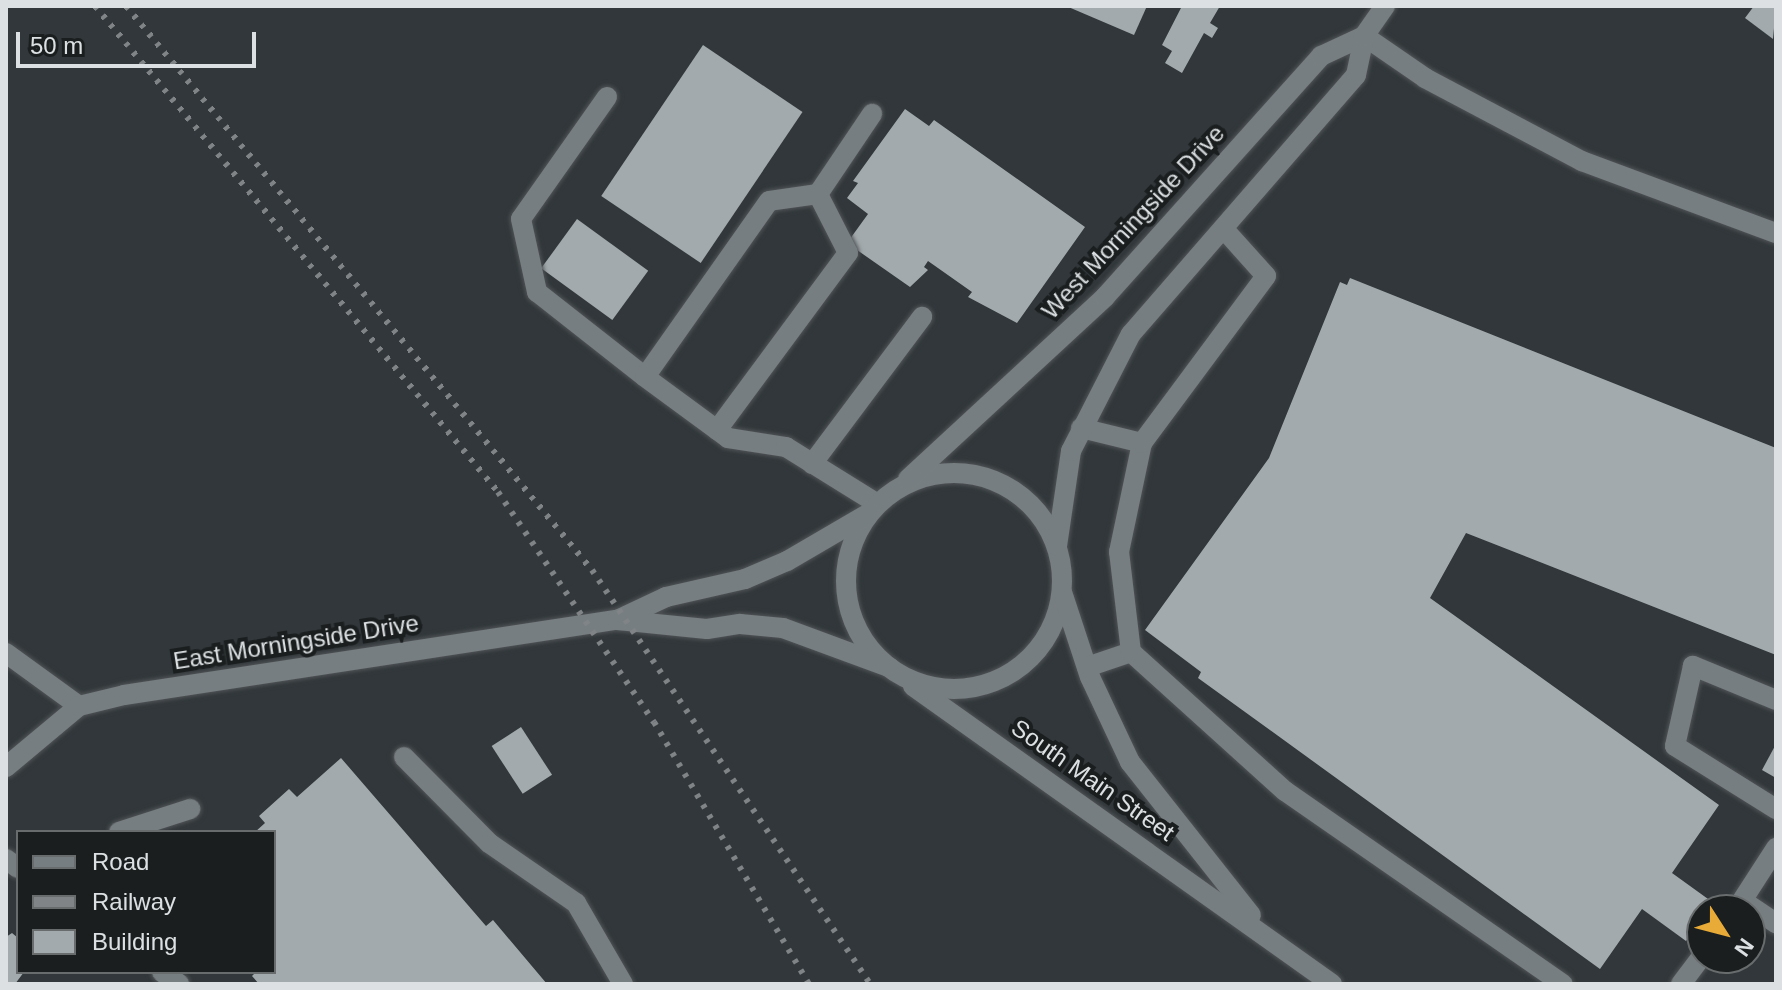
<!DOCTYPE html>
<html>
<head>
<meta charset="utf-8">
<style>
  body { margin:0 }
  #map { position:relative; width:1782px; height:990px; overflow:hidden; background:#31373a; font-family:Arial,sans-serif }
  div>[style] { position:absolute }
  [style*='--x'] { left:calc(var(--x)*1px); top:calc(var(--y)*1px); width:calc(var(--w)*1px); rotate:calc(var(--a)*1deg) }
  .building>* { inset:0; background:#a3aaad; transform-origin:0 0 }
  .roads { filter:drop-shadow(0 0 2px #505457) drop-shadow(0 0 2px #505457) }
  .minor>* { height:20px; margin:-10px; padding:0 10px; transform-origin:10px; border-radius:10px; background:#777e81 }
  .minor>.ring { margin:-10px; padding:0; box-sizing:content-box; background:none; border:20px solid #777e81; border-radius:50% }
  .rail>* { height:6px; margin-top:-3px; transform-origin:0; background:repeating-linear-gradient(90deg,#808487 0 4px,transparent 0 12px) }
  span { translate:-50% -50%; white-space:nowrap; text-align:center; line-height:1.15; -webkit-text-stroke:8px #1b1e1f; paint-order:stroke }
  .street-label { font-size:24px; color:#dde0e2 }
  .frame { position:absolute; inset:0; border:8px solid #dde0e2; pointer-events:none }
  .legend { position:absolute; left:16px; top:830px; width:260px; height:144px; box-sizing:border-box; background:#1b1e1f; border:2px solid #696c6d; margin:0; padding:10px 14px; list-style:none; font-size:24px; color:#dde0e2 }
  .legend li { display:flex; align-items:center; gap:16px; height:40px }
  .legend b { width:40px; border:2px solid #696c6d }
  .north { position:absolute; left:1686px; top:894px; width:80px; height:80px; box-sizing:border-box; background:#1b1e1f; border:2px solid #696c6d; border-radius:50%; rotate:126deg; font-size:22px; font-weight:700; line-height:32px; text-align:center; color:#dde0e2 }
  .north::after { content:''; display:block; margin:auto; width:28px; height:36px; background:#e8ab37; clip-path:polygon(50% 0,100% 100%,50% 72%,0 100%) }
  .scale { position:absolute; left:16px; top:32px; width:240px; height:36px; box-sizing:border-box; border:4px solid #dde0e2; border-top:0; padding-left:10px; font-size:24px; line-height:28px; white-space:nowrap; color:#dde0e2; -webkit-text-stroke:6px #1b1e1f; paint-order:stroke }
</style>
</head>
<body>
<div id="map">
  <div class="building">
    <div style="clip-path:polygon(1066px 6px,1147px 6px,1134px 35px)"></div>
    <div style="clip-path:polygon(1182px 6px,1220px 6px,1210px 23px,1218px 28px,1212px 38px,1204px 33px,1182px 73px,1165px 63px,1172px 51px,1162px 45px)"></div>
    <div style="clip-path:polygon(1754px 6px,1776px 6px,1773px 39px,1745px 18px)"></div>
    <div style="left:703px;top:45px;width:120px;height:182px;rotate:34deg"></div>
    <div style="clip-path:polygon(905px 109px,929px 126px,934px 120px,1085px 227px,1017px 323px,968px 297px,972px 292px,928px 261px,924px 267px,928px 270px,910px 287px,847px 243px,868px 214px,847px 198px,858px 183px,853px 181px)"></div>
    <div style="left:577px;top:219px;width:88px;height:61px;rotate:36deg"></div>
    <div style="clip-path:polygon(1350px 278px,1776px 448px,1776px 655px,1466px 533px,1430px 598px,1719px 805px,1672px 873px,1715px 904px,1702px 910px,1702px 921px,1686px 941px,1642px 909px,1600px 969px,1198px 678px,1201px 672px,1145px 630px,1269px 458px,1340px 282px,1347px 285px)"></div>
    <div style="left:521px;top:727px;width:57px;height:35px;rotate:57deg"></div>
    <div style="clip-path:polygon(1776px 744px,1776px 778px,1762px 770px)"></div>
    <div style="clip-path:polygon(341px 758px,486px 926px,493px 920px,547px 984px,259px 984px,252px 976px,256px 972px,274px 972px,274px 832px,255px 832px,265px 823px,259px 816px,289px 789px,297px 797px)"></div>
    <div style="clip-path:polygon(12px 933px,18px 938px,18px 972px,24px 972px,15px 984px,6px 984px,6px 937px)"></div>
  </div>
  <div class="roads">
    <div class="minor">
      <div style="--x:1364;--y:36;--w:74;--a:34.5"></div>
      <div style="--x:1425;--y:78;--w:178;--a:27.9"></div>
      <div style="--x:1582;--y:161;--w:207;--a:20.4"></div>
      <div style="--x:607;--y:97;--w:149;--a:125.2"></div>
      <div style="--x:521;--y:219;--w:75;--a:77.6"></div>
      <div style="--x:537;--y:292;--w:137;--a:38.2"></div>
      <div style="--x:818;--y:194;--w:97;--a:-56"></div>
      <div style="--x:1081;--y:428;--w:63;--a:13.8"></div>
      <div style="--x:717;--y:430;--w:220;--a:-53.5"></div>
      <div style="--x:848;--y:253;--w:66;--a:-117"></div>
      <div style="--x:818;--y:194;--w:49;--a:171.9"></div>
      <div style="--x:769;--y:201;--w:215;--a:125.2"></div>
      <div style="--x:645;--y:377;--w:103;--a:36.3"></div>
      <div style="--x:728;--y:438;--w:59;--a:8.8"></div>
      <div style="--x:786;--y:447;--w:108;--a:31.8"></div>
      <div style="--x:812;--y:464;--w:184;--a:-53.2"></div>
      <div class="ring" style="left:846px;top:473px;width:196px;height:196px"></div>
      <div style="--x:908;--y:479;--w:268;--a:-42.7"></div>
      <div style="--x:1105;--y:297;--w:324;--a:-48.1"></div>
      <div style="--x:1321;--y:56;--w:47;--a:-24.9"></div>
      <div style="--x:1057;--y:546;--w:96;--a:-81.6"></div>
      <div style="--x:1071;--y:451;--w:131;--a:-62.9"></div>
      <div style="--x:1131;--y:334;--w:343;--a:-49"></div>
      <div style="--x:1356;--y:75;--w:40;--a:-78"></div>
      <div style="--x:1364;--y:36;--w:37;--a:-55"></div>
      <div style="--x:1062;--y:592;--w:89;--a:71.8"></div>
      <div style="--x:1090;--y:677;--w:94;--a:64.8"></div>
      <div style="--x:1130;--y:762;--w:195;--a:51.7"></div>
      <div style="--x:617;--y:620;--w:54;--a:-25.1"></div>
      <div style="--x:666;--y:597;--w:81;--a:-12.8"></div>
      <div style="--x:745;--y:579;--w:46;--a:-23.2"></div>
      <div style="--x:787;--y:561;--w:95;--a:-30.3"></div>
      <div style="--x:1131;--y:652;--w:207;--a:42.1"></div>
      <div style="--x:1285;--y:791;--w:338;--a:34.8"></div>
      <div style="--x:6;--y:653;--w:90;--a:36"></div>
      <div style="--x:1087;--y:667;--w:46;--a:-18.8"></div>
      <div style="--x:1131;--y:652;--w:101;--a:-96.8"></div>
      <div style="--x:1119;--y:552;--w:111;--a:-78.1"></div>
      <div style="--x:1142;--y:443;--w:208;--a:-53.4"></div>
      <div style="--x:1266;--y:276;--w:64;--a:-131.9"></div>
      <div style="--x:913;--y:686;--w:514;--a:35.42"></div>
      <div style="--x:1776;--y:700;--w:90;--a:-157.7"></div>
      <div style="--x:1693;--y:666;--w:82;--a:102.7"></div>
      <div style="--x:1675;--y:746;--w:119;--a:32"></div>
      <div style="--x:404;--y:757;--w:121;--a:45.3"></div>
      <div style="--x:489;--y:843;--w:106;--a:34.6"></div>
      <div style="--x:576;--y:903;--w:94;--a:59.9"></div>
      <div style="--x:6;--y:767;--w:95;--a:-39.9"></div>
      <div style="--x:79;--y:706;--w:46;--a:-13.7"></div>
      <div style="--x:124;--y:695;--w:499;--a:-8.7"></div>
      <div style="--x:617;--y:620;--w:90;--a:5.7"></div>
      <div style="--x:707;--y:629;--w:33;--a:-9"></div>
      <div style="--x:740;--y:624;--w:43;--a:5.3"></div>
      <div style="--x:783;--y:628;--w:113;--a:20.2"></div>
      <div style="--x:119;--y:832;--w:75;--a:-17.9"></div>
      <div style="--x:6;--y:859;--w:15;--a:37"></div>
      <div style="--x:1743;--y:901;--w:40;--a:34"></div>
      <div style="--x:1736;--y:910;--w:74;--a:-57.2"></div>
      <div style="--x:162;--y:972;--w:21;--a:35"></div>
      <div style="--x:1681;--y:984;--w:35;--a:-53"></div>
    </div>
  </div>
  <div class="rail">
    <div style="--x:95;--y:6;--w:631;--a:50.33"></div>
    <div style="--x:498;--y:492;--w:278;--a:55.9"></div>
    <div style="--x:654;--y:722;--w:304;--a:59.4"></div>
    <div style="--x:126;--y:6;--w:732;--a:50.44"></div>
    <div style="--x:592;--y:570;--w:499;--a:56.1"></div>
  </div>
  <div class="street-label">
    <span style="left:1133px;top:222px;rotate:-47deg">West Morningside Drive</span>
    <span style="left:296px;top:642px;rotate:-9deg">East Morningside Drive</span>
    <span style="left:1093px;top:780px;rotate:35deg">South Main Street</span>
  </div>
  <div class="frame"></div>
  <ul class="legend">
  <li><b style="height:10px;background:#777e81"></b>Road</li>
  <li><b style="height:10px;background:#808487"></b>Railway</li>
  <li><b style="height:22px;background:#a3aaad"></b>Building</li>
  </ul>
  <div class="north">N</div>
  <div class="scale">50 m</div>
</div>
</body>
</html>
